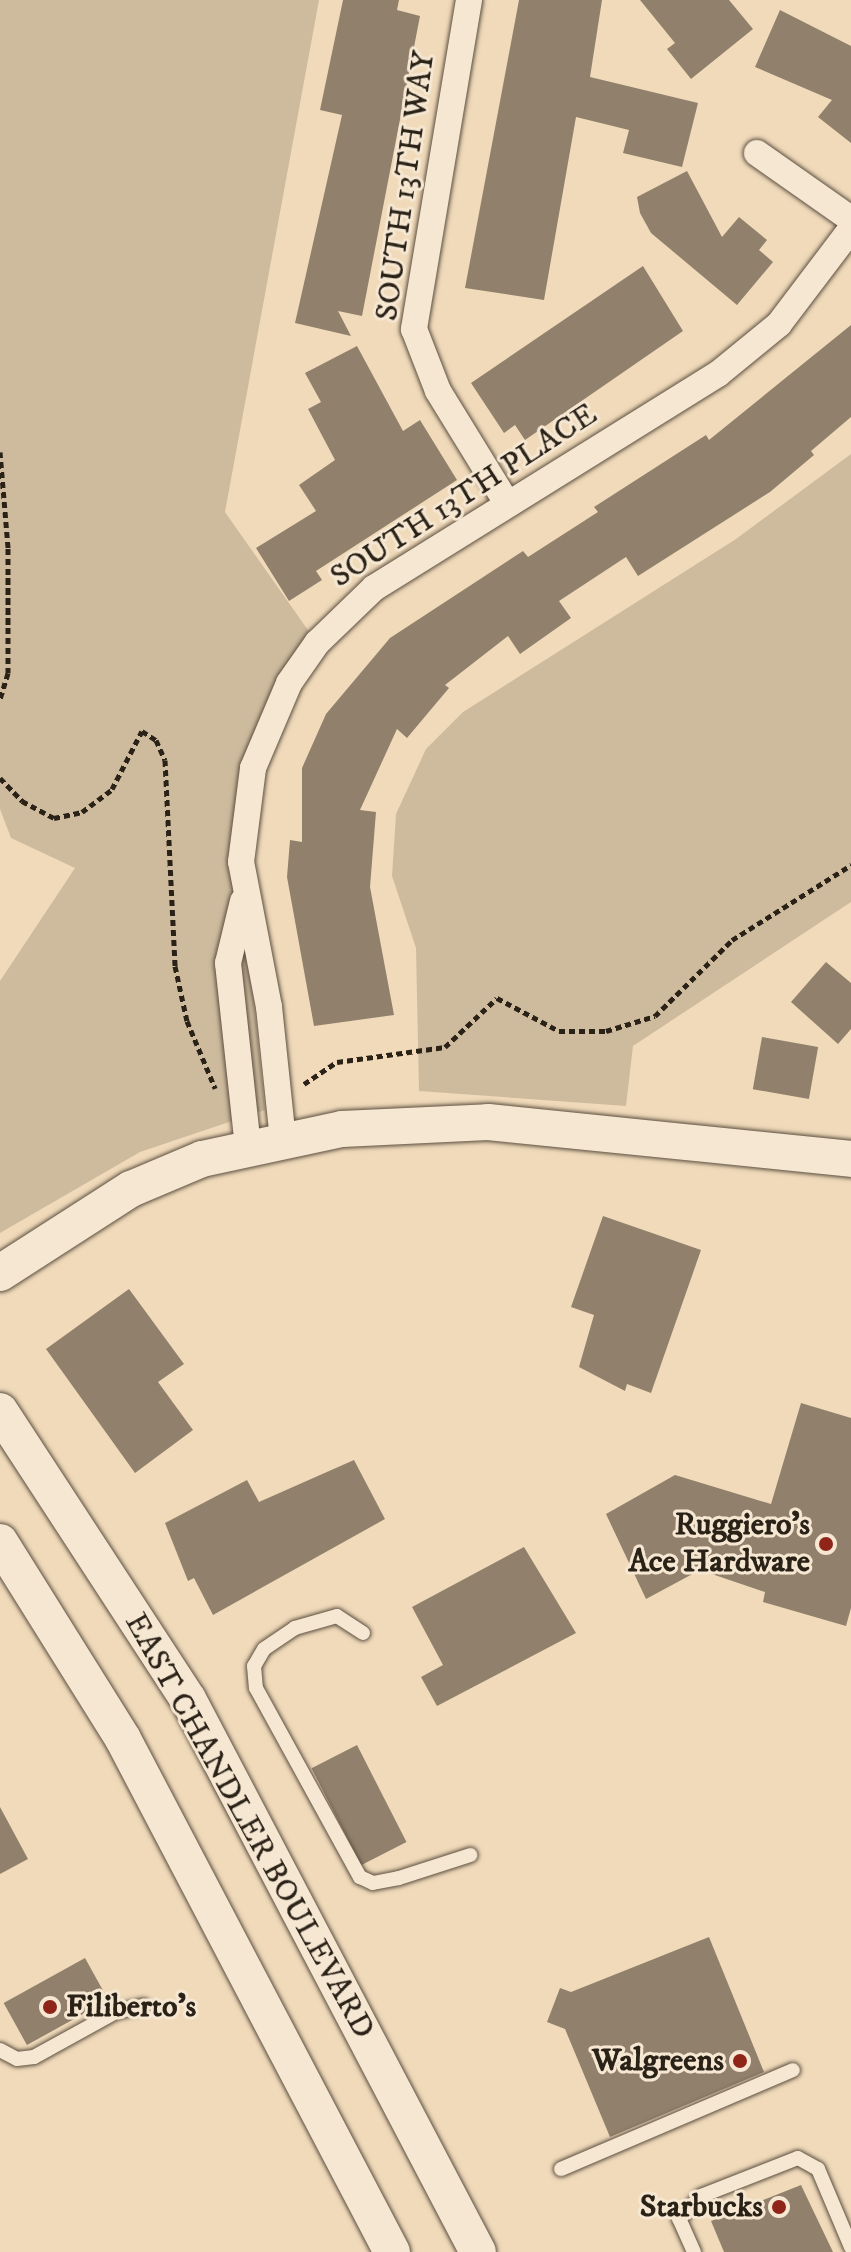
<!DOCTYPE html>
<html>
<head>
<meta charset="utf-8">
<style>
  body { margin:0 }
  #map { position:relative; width:851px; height:2252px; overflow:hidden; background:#f0daba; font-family:"IM FELL DW Pica",serif }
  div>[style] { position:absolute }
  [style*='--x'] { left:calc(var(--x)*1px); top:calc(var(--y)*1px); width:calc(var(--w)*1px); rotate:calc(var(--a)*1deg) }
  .green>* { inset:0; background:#cebb9e }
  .building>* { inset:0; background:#91816c; transform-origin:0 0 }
  .path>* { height:5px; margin-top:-2.5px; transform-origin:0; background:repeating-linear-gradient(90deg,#2a2117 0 6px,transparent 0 10px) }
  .roads { filter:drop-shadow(0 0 2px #5c4f40) drop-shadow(0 0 2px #5c4f40) }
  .lane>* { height:14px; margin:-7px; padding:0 7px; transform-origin:7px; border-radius:7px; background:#f5e7d2 }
  .street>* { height:26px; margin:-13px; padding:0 13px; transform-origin:13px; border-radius:13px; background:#f5e7d2 }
  .secondary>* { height:36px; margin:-18px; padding:0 18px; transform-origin:18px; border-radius:18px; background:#f5e7d2 }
  .dots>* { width:22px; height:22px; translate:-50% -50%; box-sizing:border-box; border:4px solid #f5e7d2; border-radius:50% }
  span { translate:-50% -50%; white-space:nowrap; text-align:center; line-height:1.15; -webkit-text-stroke:6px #f5e7d2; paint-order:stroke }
  .street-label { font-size:32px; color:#2a2117 }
  .poi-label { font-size:32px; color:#2a2117; font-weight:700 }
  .right { translate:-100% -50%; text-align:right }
  .left { translate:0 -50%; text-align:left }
</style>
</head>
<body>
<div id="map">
  <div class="green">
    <div style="clip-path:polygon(0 0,319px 0,225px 512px,317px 643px,265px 735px,243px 898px,265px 1110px,140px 1152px,0 1233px,0 981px,75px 868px,11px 838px,0 809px)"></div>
    <div style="clip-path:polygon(851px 454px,851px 902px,633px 1046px,626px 1106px,419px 1091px,416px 948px,392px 876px,396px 814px,426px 749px,463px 712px,736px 539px)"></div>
  </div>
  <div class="building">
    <div style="clip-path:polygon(343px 0,399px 0,397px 10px,420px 16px,362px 316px,338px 311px,351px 336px,295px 323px,342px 115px,320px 110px)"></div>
    <div style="clip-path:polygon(519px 0,602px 0,590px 77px,698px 103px,682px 167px,623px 153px,629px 130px,576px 117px,544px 300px,465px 288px)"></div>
    <div style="clip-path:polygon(640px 0,729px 0,753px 29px,691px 79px,667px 49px,675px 43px)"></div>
    <div style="clip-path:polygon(780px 10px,851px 46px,851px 143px,818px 117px,832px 100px,755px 67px)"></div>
    <div style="clip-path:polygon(687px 171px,722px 237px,739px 217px,767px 240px,759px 250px,773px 262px,737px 305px,651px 233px,640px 213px,637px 197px)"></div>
    <div style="clip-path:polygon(643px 266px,683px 331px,525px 440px,515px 425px,504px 433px,471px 383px)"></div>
    <div style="clip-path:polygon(851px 325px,851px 417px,811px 451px,814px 455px,770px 492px,638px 576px,626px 557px,559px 601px,571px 618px,520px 654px,508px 636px,445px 685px,449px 688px,407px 738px,397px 729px,360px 810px,376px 812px,370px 887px,394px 1015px,314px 1026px,287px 877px,290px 840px,302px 842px,302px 768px,326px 714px,390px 638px,523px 551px,528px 557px,598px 512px,594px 507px,706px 435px,709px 440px)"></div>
    <div style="clip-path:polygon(357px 346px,403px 431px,420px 420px,457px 480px,316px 571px,322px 580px,289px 601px,256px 548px,316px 511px,299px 485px,335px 460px,308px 409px,321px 402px,305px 373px)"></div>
    <div style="clip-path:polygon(826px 962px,851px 983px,851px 1029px,838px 1044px,791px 1002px)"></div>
    <div style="left:762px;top:1037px;width:57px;height:53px;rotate:10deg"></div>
    <div style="clip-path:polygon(603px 1216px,701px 1250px,651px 1393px,627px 1384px,625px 1391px,579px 1367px,594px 1315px,571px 1307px)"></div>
    <div style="clip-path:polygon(129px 1289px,184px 1364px,158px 1382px,193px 1430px,135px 1473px,46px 1349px)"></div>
    <div style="clip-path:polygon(801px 1403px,851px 1418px,851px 1608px,846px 1626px,763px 1602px,765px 1592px,700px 1570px,646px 1599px,606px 1514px,675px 1475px,771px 1504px)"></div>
    <div style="clip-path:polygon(354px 1460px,385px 1519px,213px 1615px,194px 1578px,188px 1581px,165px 1523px,247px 1480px,259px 1502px)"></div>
    <div style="clip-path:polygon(524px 1547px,576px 1633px,437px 1706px,421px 1677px,443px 1665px,412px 1607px)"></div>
    <div style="left:357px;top:1745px;width:109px;height:51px;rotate:63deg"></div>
    <div style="clip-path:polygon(0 1807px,28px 1859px,0 1874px)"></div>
    <div style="clip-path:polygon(709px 1937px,764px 2072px,610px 2137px,565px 2029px,547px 2022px,560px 1988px,571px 1992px)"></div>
    <div style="left:85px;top:1958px;width:48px;height:93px;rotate:61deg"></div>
    <div style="clip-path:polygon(801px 2185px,833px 2252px,724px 2252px,711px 2221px)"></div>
  </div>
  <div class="path">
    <div style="--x:0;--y:452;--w:96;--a:85.2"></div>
    <div style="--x:8;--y:548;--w:125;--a:90"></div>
    <div style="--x:8;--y:673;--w:28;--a:107"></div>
    <div style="--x:0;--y:778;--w:32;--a:46"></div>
    <div style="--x:22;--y:801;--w:36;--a:28"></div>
    <div style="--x:54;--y:818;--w:29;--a:-12"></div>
    <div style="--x:82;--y:812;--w:38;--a:-37"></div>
    <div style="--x:112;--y:789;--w:65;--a:-62.7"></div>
    <div style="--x:142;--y:731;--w:17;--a:33"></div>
    <div style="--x:156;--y:740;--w:22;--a:66"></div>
    <div style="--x:165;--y:760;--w:206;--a:87.2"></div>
    <div style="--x:175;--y:966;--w:56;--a:77.7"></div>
    <div style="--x:187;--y:1021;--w:73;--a:67.3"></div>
    <div style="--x:304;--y:1084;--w:40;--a:-34"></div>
    <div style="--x:337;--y:1062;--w:109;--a:-7.9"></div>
    <div style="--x:445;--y:1047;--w:71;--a:-43.3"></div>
    <div style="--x:497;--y:998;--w:70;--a:28"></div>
    <div style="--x:559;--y:1031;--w:47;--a:0"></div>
    <div style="--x:606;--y:1031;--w:51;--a:-17"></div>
    <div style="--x:655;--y:1016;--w:108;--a:-44.6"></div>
    <div style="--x:732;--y:940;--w:141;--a:-32.2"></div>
  </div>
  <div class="roads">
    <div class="lane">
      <div style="--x:363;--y:1633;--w:31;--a:-147"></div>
      <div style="--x:337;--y:1616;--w:44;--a:164.1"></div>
      <div style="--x:295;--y:1628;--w:37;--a:146"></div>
      <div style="--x:264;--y:1649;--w:20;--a:120"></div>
      <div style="--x:254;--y:1666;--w:22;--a:85"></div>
      <div style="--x:256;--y:1688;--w:216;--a:61.2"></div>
      <div style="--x:360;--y:1877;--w:14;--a:25"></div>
      <div style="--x:373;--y:1883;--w:26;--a:-11"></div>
      <div style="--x:399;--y:1878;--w:75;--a:-17.9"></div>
      <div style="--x:0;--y:2050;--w:19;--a:28"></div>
      <div style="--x:17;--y:2059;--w:17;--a:-7"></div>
      <div style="--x:34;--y:2057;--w:94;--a:-28.8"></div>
      <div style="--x:116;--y:2012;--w:28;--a:-13"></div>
      <div style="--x:561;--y:2169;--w:252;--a:-23.1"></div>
      <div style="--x:694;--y:2252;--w:36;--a:-114"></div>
      <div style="--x:679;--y:2219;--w:32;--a:-46"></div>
      <div style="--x:701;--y:2196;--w:104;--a:-21.4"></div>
      <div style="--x:798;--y:2158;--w:23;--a:29"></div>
      <div style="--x:818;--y:2169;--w:85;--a:67.1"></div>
    </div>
    <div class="street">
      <div style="--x:469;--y:0;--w:334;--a:99.5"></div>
      <div style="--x:414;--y:329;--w:66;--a:68.8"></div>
      <div style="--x:438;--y:391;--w:132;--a:58.4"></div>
      <div style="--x:757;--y:153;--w:115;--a:35.1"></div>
      <div style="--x:243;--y:901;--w:64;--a:103.6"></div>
      <div style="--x:228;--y:963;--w:186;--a:83.8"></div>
      <div style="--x:283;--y:1140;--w:134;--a:-96"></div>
      <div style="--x:269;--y:1007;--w:148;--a:-100.9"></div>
      <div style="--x:241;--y:862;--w:95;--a:-82.7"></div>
      <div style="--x:253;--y:768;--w:92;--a:-67"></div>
      <div style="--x:289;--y:683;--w:49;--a:-55"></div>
      <div style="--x:317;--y:643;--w:79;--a:-44"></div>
      <div style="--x:374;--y:588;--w:405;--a:-31.9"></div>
      <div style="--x:718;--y:374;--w:79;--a:-39.3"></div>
      <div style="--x:779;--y:324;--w:119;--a:-52.8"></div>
    </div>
    <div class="secondary">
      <div style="--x:0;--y:1273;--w:156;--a:-32.7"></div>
      <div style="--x:131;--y:1189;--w:77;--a:-22.9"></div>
      <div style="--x:202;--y:1159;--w:143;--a:-12.1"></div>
      <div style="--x:342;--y:1129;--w:146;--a:-2.7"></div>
      <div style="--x:488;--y:1122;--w:365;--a:5.8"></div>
      <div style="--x:0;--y:1411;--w:344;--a:56.9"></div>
      <div style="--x:188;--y:1699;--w:624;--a:62.33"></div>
      <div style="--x:0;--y:1542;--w:232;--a:58"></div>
      <div style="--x:123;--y:1739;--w:579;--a:62.33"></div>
    </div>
  </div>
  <div class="dots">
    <div style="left:826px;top:1544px;background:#8f2418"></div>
    <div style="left:50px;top:2007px;background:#8f2418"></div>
    <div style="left:740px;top:2061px;background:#8f2418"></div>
    <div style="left:779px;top:2207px;background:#8f2418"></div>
  </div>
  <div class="street-label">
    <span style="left:406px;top:186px;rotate:-82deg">SOUTH 13TH WAY</span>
    <span style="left:464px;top:496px;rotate:-33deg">SOUTH 13TH PLACE</span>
    <span style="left:249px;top:1826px;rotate:61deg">EAST CHANDLER BOULEVARD</span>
  </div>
  <div class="poi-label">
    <span class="right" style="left:810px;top:1544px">Ruggiero's<br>Ace Hardware</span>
    <span class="left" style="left:66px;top:2007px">Filiberto's</span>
    <span class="right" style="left:724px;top:2061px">Walgreens</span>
    <span class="right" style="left:763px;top:2207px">Starbucks</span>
  </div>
</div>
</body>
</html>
